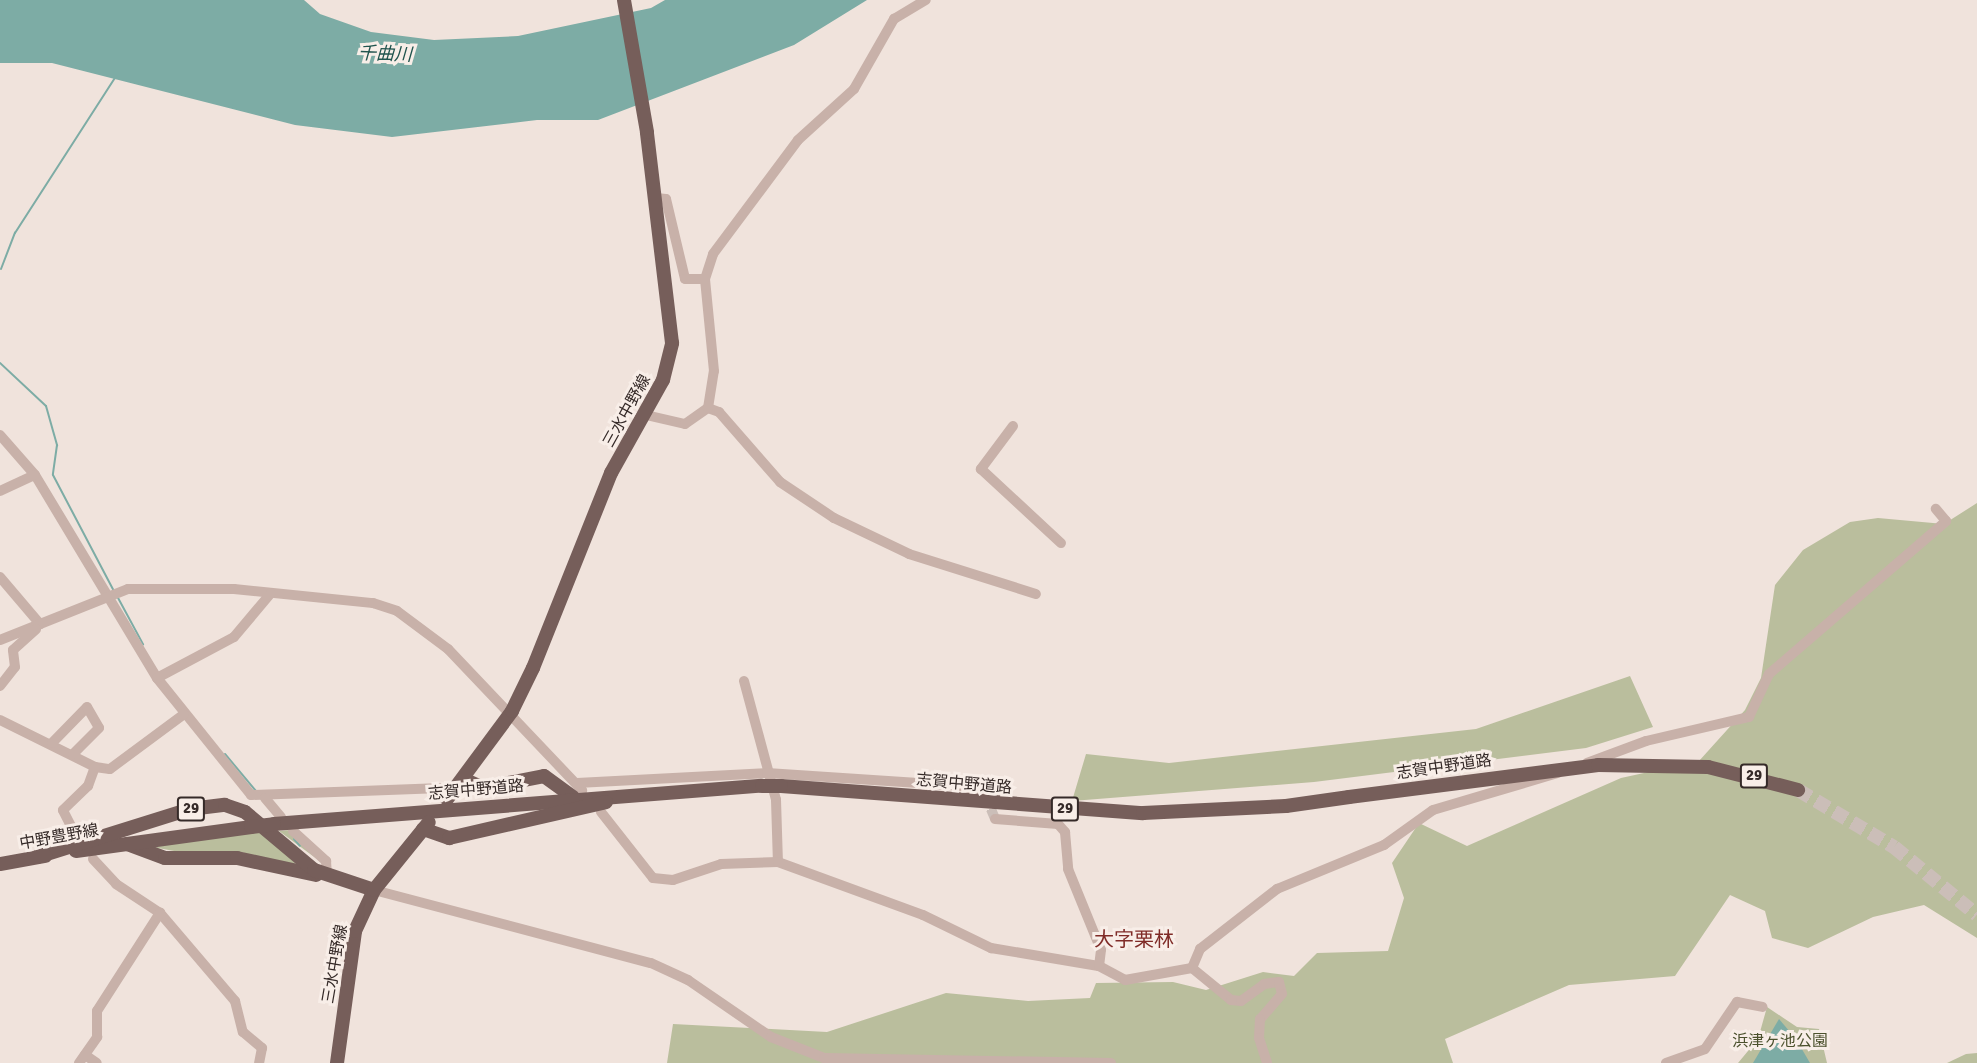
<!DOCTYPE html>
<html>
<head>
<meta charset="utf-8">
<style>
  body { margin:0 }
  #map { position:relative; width:1977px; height:1063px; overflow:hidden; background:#f0e3dc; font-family:Signika,"Noto Sans JP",sans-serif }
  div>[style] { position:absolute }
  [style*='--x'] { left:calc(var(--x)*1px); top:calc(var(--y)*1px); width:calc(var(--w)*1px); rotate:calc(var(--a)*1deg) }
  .green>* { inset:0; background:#babe9d }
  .water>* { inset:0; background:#7daca5 }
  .stream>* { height:2px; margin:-1px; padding:0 1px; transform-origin:1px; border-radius:1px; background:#7daca5 }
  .minor-tunnel>* { height:10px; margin-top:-5px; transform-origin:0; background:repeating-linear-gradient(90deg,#cbbeb8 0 10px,transparent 0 15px) }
  .major-tunnel>* { height:14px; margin-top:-7px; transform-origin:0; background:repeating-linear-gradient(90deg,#cbbeb8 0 14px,transparent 0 21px) }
  .minor>* { height:10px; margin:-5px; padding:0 5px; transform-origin:5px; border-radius:5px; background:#c8b1a9 }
  .major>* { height:14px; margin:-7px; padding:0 7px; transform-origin:7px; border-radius:7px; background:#765e5a }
  .major-bridge>* { height:14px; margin:-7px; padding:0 7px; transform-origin:7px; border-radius:7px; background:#765e5a }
  span { translate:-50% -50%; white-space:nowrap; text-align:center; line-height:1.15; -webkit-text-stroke:6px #f8eee8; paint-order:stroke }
  .shield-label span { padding:2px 4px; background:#f8eee8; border:2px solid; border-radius:4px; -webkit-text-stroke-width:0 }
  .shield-label { font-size:15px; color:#352a28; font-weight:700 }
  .street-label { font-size:16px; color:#352a28 }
  .park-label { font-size:16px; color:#4c522e }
  .water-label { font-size:18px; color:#21544e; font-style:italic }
  .quarter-label { font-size:20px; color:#7f2b27 }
</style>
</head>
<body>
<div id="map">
  <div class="green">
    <div style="clip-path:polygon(1977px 503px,1977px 938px,1924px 905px,1873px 917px,1808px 948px,1772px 938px,1765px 911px,1730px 895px,1675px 976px,1569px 985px,1445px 1039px,1453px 1063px,667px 1063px,673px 1024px,827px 1032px,946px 993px,1028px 1001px,1090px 998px,1096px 983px,1173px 982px,1206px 990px,1263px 972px,1294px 976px,1317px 953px,1388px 951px,1404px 898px,1392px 863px,1419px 823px,1467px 846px,1621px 778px,1699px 761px,1745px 710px,1761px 678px,1775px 585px,1803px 550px,1850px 522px,1878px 518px,1944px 524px)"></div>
    <div style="clip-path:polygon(1630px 676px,1653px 727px,1586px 748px,1314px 782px,1072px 801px,1086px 754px,1169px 763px,1476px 729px)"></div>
    <div style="clip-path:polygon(290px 830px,321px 862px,279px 831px)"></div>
    <div style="clip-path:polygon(261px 832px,303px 870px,241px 852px,185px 853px,147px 846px)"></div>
    <div style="clip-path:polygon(1767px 1007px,1797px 1027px,1819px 1029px,1827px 1063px,1738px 1063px,1758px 1039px)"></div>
    <div style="clip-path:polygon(1977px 1053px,1977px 1063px,1947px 1063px,1966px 1054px)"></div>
  </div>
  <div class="water">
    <div style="clip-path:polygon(0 0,304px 0,320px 14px,371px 32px,434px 40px,518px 36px,651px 8px,665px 0,867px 0,794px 45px,598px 120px,537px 120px,392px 137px,295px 125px,52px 63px,0 63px)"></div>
    <div style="clip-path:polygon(1779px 1019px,1796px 1039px,1810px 1063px,1753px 1063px)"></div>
  </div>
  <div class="stream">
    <div style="--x:1;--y:269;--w:39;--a:-69"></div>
    <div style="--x:15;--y:233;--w:187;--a:-57.2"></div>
    <div style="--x:0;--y:363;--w:63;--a:43.1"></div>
    <div style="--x:46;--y:406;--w:41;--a:74.2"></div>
    <div style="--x:57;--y:445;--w:30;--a:98"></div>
    <div style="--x:53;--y:475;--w:131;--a:62.3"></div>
    <div style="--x:117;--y:596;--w:55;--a:61.6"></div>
    <div style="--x:225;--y:754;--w:48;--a:50"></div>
    <div style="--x:294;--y:839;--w:9;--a:49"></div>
  </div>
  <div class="minor-tunnel">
    <div style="--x:985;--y:795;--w:26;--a:67"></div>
  </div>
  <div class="major-tunnel">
    <div style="--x:1798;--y:790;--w:112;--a:30.7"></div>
    <div style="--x:1894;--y:847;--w:107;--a:39.3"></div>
  </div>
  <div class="minor">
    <div style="--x:656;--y:198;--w:10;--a:6"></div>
    <div style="--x:666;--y:199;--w:82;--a:76.6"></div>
    <div style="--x:685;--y:279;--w:20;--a:0"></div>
    <div style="--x:708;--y:408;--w:12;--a:20"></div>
    <div style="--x:719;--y:412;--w:93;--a:48.9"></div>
    <div style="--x:780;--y:482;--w:65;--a:33.7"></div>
    <div style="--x:834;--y:518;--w:83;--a:25.6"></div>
    <div style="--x:909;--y:554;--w:133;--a:17.5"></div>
    <div style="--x:646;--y:415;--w:40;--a:13"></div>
    <div style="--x:685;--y:424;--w:28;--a:-35"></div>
    <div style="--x:708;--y:408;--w:37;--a:-81"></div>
    <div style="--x:714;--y:371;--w:92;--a:-95.6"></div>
    <div style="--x:705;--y:279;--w:26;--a:-72"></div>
    <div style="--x:713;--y:254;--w:142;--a:-53.3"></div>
    <div style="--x:798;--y:140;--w:76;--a:-42.3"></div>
    <div style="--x:854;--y:89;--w:81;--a:-60.3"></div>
    <div style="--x:894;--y:19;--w:37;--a:-31"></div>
    <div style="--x:1013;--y:426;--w:54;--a:126.7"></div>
    <div style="--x:981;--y:469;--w:109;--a:42.8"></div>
    <div style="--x:0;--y:435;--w:53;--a:48.8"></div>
    <div style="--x:35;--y:475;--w:237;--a:59"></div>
    <div style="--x:157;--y:678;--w:150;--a:51.2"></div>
    <div style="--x:251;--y:795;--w:191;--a:-2.1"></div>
    <div style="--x:442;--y:788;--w:10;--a:29"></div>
    <div style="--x:0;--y:491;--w:38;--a:-25"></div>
    <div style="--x:0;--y:577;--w:62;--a:49.6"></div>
    <div style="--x:0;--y:640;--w:138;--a:-21.7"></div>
    <div style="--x:128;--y:589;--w:106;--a:0"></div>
    <div style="--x:234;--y:589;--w:140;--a:5.8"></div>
    <div style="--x:373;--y:603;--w:25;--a:18"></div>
    <div style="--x:397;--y:611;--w:64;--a:36.7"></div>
    <div style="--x:448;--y:649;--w:195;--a:46.5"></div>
    <div style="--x:157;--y:678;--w:87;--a:-28"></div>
    <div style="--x:234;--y:637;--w:57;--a:-49.9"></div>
    <div style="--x:744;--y:681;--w:123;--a:74.9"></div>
    <div style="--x:776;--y:800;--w:62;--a:88.2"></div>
    <div style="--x:0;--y:686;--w:24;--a:-52"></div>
    <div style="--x:15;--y:667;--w:17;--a:-97"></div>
    <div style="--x:13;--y:650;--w:31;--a:-42"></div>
    <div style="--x:0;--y:720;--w:106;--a:26.3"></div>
    <div style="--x:95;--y:767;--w:15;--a:8"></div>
    <div style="--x:110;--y:769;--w:92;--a:-36.6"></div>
    <div style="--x:52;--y:743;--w:50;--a:-45.8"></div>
    <div style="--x:87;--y:707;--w:24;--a:60"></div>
    <div style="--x:99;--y:728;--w:37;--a:135"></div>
    <div style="--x:1587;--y:763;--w:63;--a:-20.4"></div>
    <div style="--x:1646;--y:741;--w:106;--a:-13.1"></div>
    <div style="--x:1749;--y:717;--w:47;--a:-65.1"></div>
    <div style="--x:1769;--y:674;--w:234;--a:-40.8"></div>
    <div style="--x:1946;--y:521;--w:16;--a:-130"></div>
    <div style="--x:577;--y:783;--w:190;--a:-3"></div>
    <div style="--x:767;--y:773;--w:197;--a:3.8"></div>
    <div style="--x:964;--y:786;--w:22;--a:24"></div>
    <div style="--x:265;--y:798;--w:25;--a:50"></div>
    <div style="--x:601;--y:812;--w:84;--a:51.8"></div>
    <div style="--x:653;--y:878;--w:20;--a:6"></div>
    <div style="--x:673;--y:880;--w:51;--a:-18.4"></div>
    <div style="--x:721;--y:864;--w:57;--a:-2"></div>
    <div style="--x:778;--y:862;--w:154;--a:20.1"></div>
    <div style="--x:923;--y:915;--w:76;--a:25.9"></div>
    <div style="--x:991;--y:948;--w:109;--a:9.5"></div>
    <div style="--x:1099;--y:966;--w:30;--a:28"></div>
    <div style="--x:1125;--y:980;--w:68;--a:-10.2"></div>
    <div style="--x:1192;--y:968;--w:50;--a:39.4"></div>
    <div style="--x:1231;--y:1000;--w:10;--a:6"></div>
    <div style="--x:1241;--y:1001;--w:29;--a:-36"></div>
    <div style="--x:1264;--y:984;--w:15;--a:-8"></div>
    <div style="--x:1279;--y:982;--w:12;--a:76"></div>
    <div style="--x:1282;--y:994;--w:33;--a:131"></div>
    <div style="--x:1260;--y:1019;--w:19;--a:93"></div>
    <div style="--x:1259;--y:1038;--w:26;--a:72"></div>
    <div style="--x:995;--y:819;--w:63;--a:4.5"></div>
    <div style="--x:1058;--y:824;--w:11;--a:49"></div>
    <div style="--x:1065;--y:832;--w:37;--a:85"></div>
    <div style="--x:1068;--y:869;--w:87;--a:67.8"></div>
    <div style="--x:1101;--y:950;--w:16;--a:97"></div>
    <div style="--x:72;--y:828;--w:20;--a:-117"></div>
    <div style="--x:63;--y:810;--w:35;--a:-44"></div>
    <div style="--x:88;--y:786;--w:20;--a:-70"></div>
    <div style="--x:293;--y:831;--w:45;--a:42.3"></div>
    <div style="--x:326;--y:861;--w:15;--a:86"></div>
    <div style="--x:93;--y:859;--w:34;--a:47"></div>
    <div style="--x:116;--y:884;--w:53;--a:33.4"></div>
    <div style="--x:160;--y:913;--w:116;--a:49.6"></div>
    <div style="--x:235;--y:1001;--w:32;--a:76"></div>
    <div style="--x:243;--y:1032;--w:25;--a:40"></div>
    <div style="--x:262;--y:1048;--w:15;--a:101"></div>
    <div style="--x:374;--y:890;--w:286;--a:14.8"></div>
    <div style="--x:651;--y:963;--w:41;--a:24.7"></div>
    <div style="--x:688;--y:980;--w:101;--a:34.5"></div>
    <div style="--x:771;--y:1037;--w:57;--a:21.6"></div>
    <div style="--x:824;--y:1058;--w:287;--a:1"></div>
    <div style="--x:1192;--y:968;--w:21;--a:-67"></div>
    <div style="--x:1200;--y:949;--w:98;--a:-37.9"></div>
    <div style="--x:1277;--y:889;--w:116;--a:-22.4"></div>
    <div style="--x:1384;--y:845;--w:60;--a:-35.5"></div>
    <div style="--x:1433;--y:810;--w:130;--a:-16.5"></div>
    <div style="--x:85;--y:1055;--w:14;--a:34"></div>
    <div style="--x:79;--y:1063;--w:32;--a:-55"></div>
    <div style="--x:97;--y:1037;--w:26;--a:-90"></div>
    <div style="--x:97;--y:1011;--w:117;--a:-57.3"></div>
    <div style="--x:1666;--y:1063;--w:41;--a:-19.7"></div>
    <div style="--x:1705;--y:1049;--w:57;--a:-55.8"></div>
    <div style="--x:1737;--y:1002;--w:26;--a:11"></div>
  </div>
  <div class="major">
    <div style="--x:1708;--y:767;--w:93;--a:14.3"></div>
    <div style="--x:463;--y:779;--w:22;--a:24"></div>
    <div style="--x:483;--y:788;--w:62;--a:-11.1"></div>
    <div style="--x:544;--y:776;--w:36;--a:36"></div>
    <div style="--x:781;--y:786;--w:363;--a:4.3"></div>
    <div style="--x:1143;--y:813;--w:143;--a:-2.8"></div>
    <div style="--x:1286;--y:806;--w:64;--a:-8.1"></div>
    <div style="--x:447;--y:799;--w:109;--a:-53.5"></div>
    <div style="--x:512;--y:711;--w:48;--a:-64"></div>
    <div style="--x:533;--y:668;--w:210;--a:-68.2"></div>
    <div style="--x:611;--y:473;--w:107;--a:-60.8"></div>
    <div style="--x:663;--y:380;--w:38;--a:-76"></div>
    <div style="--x:672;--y:343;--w:212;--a:-96.8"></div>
    <div style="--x:647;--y:132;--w:134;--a:-99.9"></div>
    <div style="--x:274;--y:824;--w:489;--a:-4.5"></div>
    <div style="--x:423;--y:829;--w:28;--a:19"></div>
    <div style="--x:449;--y:838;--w:161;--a:-12.9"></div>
    <div style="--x:127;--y:844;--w:40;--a:20.2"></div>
    <div style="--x:165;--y:858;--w:72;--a:0"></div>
    <div style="--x:237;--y:858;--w:81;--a:12.1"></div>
    <div style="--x:76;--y:851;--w:177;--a:-7.8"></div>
    <div style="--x:37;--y:857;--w:160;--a:-17.4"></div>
    <div style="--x:190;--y:809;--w:35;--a:-7"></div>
    <div style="--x:225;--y:805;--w:21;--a:19"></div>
    <div style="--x:245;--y:812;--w:90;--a:40"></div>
    <div style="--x:314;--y:870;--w:63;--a:18.4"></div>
    <div style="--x:0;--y:864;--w:46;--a:-10.1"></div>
    <div style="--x:337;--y:1063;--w:133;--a:-82.2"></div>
    <div style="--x:355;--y:931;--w:45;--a:-65.1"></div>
    <div style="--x:374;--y:890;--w:87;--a:-51"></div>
  </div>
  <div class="major-bridge">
    <div style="--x:762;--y:786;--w:19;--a:0"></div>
    <div style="--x:1349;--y:797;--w:251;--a:-7.3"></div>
    <div style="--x:1598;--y:765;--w:110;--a:1"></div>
    <div style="--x:251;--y:827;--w:23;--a:-7"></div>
  </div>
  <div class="shield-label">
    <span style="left:1754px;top:776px">29</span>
    <span style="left:191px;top:809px">29</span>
    <span style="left:1065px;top:809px">29</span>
  </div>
  <div class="street-label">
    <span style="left:627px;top:411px;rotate:-61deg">三水中野線</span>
    <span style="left:1444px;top:767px;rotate:-8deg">志賀中野道路</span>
    <span style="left:964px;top:784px;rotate:5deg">志賀中野道路</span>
    <span style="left:476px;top:790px;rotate:-5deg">志賀中野道路</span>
    <span style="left:59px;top:837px;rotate:-10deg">中野豊野線</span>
    <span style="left:335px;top:964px;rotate:-80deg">三水中野線</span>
  </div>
  <div class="park-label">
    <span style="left:1780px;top:1041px">浜津ヶ池公園</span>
  </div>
  <div class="water-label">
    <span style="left:385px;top:54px;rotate:2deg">千曲川</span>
  </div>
  <div class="quarter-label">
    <span style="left:1134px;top:939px">大字栗林</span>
  </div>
</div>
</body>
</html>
